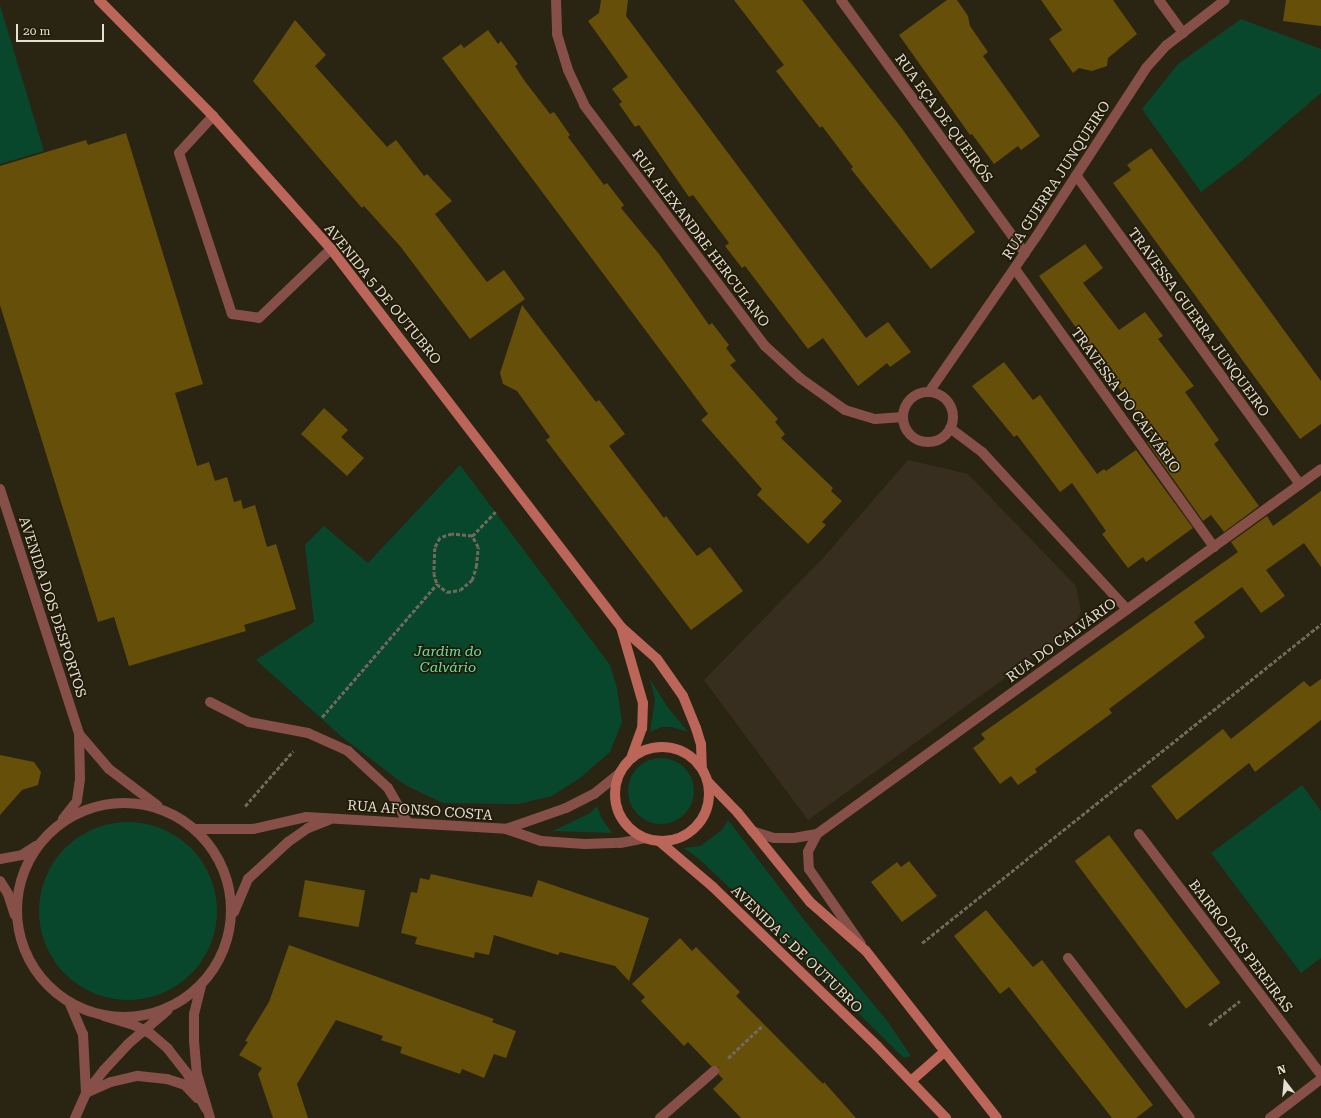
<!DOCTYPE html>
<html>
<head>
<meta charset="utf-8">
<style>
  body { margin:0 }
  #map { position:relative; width:1321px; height:1118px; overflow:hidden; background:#2a2413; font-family:"Roboto Serif",serif }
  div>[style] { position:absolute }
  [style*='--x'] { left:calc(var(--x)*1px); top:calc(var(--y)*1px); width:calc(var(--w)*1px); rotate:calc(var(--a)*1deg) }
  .education>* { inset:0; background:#382e1f }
  .green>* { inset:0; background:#08472c }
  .round { border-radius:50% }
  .building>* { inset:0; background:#654f09; transform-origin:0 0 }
  .path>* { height:2.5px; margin-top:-1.25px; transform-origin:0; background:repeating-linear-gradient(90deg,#6f6a5b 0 4px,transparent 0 6px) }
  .service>* { height:10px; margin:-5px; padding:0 5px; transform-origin:5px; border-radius:5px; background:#864f47 }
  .minor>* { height:10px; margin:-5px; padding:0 5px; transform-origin:5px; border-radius:5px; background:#864f47 }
  .minor>.ring { margin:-5px; padding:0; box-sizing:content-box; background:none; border:10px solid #864f47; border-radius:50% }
  .tertiary>* { height:10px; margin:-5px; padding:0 5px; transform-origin:5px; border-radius:5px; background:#864f47 }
  .tertiary>.ring { margin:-5px; padding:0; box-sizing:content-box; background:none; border:10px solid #864f47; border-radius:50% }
  .secondary>* { height:10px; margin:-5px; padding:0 5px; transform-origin:5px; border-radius:5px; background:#bc6559 }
  .secondary>.ring { margin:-5px; padding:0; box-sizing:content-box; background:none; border:10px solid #bc6559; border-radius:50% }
  span { translate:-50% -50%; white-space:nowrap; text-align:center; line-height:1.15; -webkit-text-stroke:3.5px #211a09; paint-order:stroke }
  .street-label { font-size:14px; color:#e4e0d5 }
  .park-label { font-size:14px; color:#6ce0a4; font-style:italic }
  .north { position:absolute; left:1265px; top:1062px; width:40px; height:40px; -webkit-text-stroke:3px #211a09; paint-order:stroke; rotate:344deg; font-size:11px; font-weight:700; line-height:16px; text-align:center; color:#e4e0d5 }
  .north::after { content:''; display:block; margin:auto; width:14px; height:18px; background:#e4e0d5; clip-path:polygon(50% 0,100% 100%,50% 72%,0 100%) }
  .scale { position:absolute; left:16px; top:24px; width:88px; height:18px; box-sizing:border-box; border:2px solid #e4e0d5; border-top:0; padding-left:5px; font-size:12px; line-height:14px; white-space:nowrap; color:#e4e0d5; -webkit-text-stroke:3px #211a09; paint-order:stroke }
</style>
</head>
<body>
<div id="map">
  <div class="education">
    <div style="clip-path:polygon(908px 460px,968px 474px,1076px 586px,1081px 611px,1072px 630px,808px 820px,704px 680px,824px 557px)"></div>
  </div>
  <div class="green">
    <div style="clip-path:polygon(0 5px,44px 151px,0 164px)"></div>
    <div style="clip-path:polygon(1241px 19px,1321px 49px,1321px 93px,1243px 160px,1201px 192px,1142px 109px,1178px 64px)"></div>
    <div style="clip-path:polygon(460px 465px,610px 665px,617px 688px,622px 722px,610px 752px,580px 778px,552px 796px,518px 804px,443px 803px,405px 785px,342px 737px,256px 660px,314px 622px,305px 545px,324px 526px,368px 563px)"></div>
    <div style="clip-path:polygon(650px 679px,667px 706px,688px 732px,672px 727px,662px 727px,650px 732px,655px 699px)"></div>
    <div class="round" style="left:628px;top:758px;width:66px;height:66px"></div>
    <div style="clip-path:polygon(1302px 785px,1321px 811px,1321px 958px,1301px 973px,1211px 853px)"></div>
    <div style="clip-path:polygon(597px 806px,602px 819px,612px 833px,553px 831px,590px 813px)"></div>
    <div style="clip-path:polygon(728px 820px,805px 921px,888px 1022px,911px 1056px,904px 1058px,748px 905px,699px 859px,684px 848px,700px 846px,710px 839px,722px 830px)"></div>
    <div class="round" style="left:39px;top:822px;width:178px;height:178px"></div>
  </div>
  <div class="building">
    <div style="clip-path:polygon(601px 0,628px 0,626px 16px,866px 338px,888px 322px,911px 352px,890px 367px,887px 363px,858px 386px,823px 338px,808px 349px,745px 266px,742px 268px,725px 246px,729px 243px,693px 195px,689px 197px,639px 125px,635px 127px,619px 104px,622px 102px,612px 89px,628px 77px,588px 21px,599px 13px)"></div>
    <div style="clip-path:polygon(734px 0,802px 0,903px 130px,975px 232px,931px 269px,851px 169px,853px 167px,822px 126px,820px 128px,776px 71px,784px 65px)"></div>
    <div style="clip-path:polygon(947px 0,957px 0,968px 16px,970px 26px,988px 52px,983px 56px,1040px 136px,1021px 150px,1018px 146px,994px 164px,972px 134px,970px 135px,899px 35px)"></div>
    <div style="clip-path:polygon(1041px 0,1113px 0,1137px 34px,1108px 58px,1107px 66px,1092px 71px,1079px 68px,1073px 73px,1049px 39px,1062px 30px)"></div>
    <div style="clip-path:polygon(1286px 0,1321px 0,1321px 26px,1283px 21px)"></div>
    <div style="clip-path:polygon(295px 20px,326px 55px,315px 66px,387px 147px,396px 140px,424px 176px,427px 174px,452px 201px,435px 214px,487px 282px,504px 270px,525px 299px,470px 339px,400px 246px,364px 206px,362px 208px,253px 81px)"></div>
    <div style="clip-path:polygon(488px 30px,498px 44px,501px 41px,518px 64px,515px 66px,524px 80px,550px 114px,554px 112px,570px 135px,568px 137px,604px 185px,607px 183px,624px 205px,621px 208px,659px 254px,709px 325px,712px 323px,729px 345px,726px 348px,736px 361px,730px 365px,778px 419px,775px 422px,785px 434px,781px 438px,833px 488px,831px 491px,842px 501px,822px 522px,826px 525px,808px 544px,757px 495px,762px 489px,701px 420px,708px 414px,442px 58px,461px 44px,464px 48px)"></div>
    <div style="clip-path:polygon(126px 133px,203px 384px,175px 393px,197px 466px,209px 462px,215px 481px,227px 477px,234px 502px,241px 500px,243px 509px,255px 505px,267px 547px,276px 544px,296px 609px,244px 625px,246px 631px,129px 666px,114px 617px,98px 622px,0 305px,0 166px,86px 140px,88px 145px)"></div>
    <div style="clip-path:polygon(1151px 148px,1321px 381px,1321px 424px,1300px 439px,1113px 183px,1131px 170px,1127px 165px)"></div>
    <div style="clip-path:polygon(1085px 244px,1103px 268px,1083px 283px,1119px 330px,1145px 312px,1163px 336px,1158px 339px,1194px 386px,1185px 392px,1219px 440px,1214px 444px,1259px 506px,1224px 532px,1211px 515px,1203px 521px,1147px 442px,1154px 437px,1039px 276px)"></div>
    <div style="clip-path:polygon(522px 305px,596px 402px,599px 400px,625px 434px,609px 446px,664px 518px,666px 516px,697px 556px,710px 547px,743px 591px,691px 630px,546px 440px,550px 437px,517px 391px,503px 384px,500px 373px)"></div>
    <div style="clip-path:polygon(1004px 362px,1033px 400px,1040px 395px,1097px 474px,1104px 469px,1106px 471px,1136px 450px,1193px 528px,1146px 562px,1143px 557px,1128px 568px,1102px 534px,1106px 531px,1072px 483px,1060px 492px,1017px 435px,1014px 437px,972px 386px)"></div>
    <div style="clip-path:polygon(324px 408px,348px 430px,341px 437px,364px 458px,347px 476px,301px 434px)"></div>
    <div style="clip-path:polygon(1321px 491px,1321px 567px,1304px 543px,1266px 570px,1285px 596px,1261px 613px,1242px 587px,1194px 622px,1205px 637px,1109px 709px,1112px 713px,1035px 769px,1037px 772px,1018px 785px,1011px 776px,1000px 784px,973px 748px,985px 739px,981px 734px,1238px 552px,1231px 542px,1267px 516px,1273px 526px)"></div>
    <div style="clip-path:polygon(1321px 679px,1321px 720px,1255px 772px,1249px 763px,1177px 820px,1151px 786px,1223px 729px,1231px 739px,1304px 681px,1310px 687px)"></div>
    <div style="clip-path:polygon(0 755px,34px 762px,41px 772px,38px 785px,22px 790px,0 815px)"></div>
    <div style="left:1109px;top:835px;width:185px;height:43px;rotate:53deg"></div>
    <div style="clip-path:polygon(909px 861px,937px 896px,902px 922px,871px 882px,897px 862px,901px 867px)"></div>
    <div style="clip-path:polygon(431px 874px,532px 897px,538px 880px,649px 918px,629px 981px,615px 966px,560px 952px,558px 955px,494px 935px,489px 955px,475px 952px,474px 958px,415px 944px,417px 937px,401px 933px,411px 892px,417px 893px,420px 878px,429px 880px)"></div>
    <div style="left:305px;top:880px;width:61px;height:37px;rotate:10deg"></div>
    <div style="clip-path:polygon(986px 910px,1033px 967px,1042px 960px,1153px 1105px,1136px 1118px,1112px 1118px,1009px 987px,1000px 994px,954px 936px)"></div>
    <div style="clip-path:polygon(680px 938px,692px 951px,696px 947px,740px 992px,736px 996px,823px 1084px,824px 1082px,856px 1118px,741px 1118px,713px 1089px,723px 1079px,719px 1075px,719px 1067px,711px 1066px,688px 1042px,684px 1046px,641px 1001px,645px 997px,632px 984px)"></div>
    <div style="clip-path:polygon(289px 945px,494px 1019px,492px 1022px,516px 1031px,506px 1058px,494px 1054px,484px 1078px,462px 1069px,460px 1074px,400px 1053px,402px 1047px,381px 1040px,383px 1036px,336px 1020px,297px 1084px,308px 1118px,273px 1118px,258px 1074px,262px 1068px,239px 1055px,248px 1042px,245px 1041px,269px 1002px)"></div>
  </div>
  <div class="path">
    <div style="--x:472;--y:536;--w:20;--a:-174"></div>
    <div style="--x:452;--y:534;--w:13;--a:162"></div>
    <div style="--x:440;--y:538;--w:11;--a:117"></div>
    <div style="--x:435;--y:548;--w:25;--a:92"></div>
    <div style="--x:434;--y:573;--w:11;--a:75"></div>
    <div style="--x:437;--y:584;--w:13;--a:39"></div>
    <div style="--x:447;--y:592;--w:13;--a:-9"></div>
    <div style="--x:460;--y:590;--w:16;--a:-40"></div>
    <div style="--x:472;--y:580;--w:14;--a:-73"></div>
    <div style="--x:476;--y:567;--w:20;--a:-84"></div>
    <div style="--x:478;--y:547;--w:13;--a:-119"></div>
    <div style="--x:472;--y:536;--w:35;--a:-46"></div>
    <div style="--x:322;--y:717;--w:176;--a:-49.2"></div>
    <div style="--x:245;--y:806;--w:73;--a:-48.9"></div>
    <div style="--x:922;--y:943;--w:511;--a:-38.64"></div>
    <div style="--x:1209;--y:1025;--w:39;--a:-38"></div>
    <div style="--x:728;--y:1058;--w:47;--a:-43.3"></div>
  </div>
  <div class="service">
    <div style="--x:213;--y:116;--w:50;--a:132.6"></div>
    <div style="--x:179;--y:153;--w:169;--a:71.8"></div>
    <div style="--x:232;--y:314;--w:27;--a:8"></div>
    <div style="--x:259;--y:318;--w:100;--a:-43.8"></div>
    <div style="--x:210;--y:702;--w:44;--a:27.1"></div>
    <div style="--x:249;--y:722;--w:60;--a:10.6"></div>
    <div style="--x:308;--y:733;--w:44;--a:24.2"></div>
    <div style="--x:348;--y:751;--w:54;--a:42.8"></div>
    <div style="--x:388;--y:788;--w:40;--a:60.3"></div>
  </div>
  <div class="minor">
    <div style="--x:556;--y:0;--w:34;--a:88"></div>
    <div style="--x:557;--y:34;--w:38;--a:73"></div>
    <div style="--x:568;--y:70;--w:38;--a:65"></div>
    <div style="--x:584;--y:105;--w:301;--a:53.1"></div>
    <div style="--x:765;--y:346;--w:47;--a:42.4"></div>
    <div style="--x:800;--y:378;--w:55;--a:35.4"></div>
    <div style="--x:845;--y:410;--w:31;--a:17"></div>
    <div style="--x:875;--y:419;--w:28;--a:-4"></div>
    <div style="--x:841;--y:0;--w:313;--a:54"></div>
    <div style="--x:1159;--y:0;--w:41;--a:54"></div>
    <div style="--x:1076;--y:175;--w:382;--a:54.1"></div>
    <div style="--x:1015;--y:269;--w:342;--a:54.4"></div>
    <div style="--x:929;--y:392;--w:188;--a:-55.4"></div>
    <div style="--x:1036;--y:237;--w:202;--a:-56.9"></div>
    <div style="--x:1146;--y:68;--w:31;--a:-48"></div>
    <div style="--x:1167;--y:45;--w:73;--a:-37.8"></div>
    <div class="ring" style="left:903px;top:392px;width:40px;height:40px"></div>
    <div style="--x:950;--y:428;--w:40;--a:37"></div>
    <div style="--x:982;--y:452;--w:214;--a:47.3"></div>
    <div style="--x:752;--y:831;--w:23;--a:18"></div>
    <div style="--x:774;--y:838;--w:20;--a:0"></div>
    <div style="--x:794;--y:838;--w:23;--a:-10"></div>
    <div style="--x:817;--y:834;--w:622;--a:-35.91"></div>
    <div style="--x:817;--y:834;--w:20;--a:117"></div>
    <div style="--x:808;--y:852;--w:17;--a:87"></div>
    <div style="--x:809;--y:869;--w:91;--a:55.3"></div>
    <div style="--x:1139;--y:834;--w:302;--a:52.9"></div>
    <div style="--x:0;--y:859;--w:22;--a:-10"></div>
    <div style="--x:22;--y:855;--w:17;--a:-33"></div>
    <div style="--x:0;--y:881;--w:15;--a:58"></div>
    <div style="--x:8;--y:894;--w:22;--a:72"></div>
    <div style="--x:1068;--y:958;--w:201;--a:52.7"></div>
    <div style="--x:201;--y:986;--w:29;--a:104"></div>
    <div style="--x:194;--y:1014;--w:27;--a:90"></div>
    <div style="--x:194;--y:1041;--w:33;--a:85"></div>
    <div style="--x:197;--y:1074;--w:46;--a:73.5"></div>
    <div style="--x:104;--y:1016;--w:31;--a:17"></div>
    <div style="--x:134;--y:1025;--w:19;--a:28"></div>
    <div style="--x:151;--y:1034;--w:23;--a:41"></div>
    <div style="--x:168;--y:1049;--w:33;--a:52"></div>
    <div style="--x:188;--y:1075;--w:38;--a:62"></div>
    <div style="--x:86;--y:1093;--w:27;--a:-24"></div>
    <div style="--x:111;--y:1082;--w:28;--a:-13"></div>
    <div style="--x:138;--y:1076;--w:29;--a:6"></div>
    <div style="--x:167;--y:1079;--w:19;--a:18"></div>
    <div style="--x:185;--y:1085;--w:18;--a:47"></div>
    <div style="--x:660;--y:1118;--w:72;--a:-41"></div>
    <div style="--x:1270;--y:1118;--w:64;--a:-37.4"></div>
  </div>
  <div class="tertiary">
    <div style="--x:0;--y:489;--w:257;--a:72.1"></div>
    <div style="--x:79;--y:734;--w:45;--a:88.7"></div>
    <div style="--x:80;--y:779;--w:22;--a:98"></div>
    <div style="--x:77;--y:801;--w:23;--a:128"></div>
    <div style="--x:79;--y:734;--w:46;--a:49.4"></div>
    <div style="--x:109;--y:769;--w:61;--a:37.1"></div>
    <div class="ring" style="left:17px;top:803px;width:204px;height:204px"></div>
    <div style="--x:195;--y:829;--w:58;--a:0"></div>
    <div style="--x:253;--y:829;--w:54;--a:-12.8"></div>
    <div style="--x:306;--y:817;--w:200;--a:3.4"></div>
    <div style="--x:506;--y:829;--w:37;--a:19"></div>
    <div style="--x:541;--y:841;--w:44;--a:3.9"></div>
    <div style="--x:585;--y:844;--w:35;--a:-2"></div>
    <div style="--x:620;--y:843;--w:26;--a:-11"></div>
    <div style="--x:506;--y:829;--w:64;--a:-19.3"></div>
    <div style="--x:566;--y:808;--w:31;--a:-27"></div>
    <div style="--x:594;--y:794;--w:32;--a:-39"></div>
    <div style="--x:234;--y:912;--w:36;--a:-67"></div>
    <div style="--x:248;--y:879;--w:54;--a:-42.8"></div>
    <div style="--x:288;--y:842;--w:24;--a:-35"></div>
    <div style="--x:308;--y:828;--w:22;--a:-21"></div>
    <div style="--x:70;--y:1004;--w:33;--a:67"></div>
    <div style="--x:83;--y:1034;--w:59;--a:87.1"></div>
    <div style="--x:75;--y:1118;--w:27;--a:-66"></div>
    <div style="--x:86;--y:1093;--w:29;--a:-52"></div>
    <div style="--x:104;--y:1070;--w:35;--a:-47"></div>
    <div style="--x:128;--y:1044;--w:52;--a:-40.4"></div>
  </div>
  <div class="secondary">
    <div style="--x:99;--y:0;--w:163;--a:45.5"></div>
    <div style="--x:213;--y:116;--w:178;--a:48.4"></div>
    <div style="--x:331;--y:249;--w:476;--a:52.5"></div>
    <div style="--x:621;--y:627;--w:48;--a:41.6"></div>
    <div style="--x:657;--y:659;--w:45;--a:54.9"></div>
    <div style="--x:683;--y:696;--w:35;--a:68"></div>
    <div style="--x:696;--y:728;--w:17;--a:73"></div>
    <div style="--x:701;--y:744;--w:23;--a:88"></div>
    <div style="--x:621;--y:627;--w:79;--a:73.9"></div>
    <div style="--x:643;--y:703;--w:25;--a:92"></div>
    <div style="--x:642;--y:728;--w:30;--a:110"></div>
    <div class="ring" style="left:615px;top:747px;width:84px;height:84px"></div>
    <div style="--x:708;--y:782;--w:43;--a:45.9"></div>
    <div style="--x:738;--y:813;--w:114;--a:51"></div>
    <div style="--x:810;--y:902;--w:74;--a:41.2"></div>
    <div style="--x:866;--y:951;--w:212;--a:51.9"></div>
    <div style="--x:659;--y:841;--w:71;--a:40.4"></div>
    <div style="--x:713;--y:887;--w:228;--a:44.1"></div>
    <div style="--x:877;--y:1046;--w:100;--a:46.2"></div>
    <div style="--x:911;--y:1081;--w:44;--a:-41.3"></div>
  </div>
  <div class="street-label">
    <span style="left:944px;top:118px;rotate:54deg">RUA EÇA DE QUEIRÓS</span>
    <span style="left:1056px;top:180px;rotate:-57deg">RUA GUERRA JUNQUEIRO</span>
    <span style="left:701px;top:238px;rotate:53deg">RUA ALEXANDRE HERCULANO</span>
    <span style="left:383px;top:294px;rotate:51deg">AVENIDA 5 DE OUTUBRO</span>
    <span style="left:1199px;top:322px;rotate:54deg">TRAVESSA GUERRA JUNQUEIRO</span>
    <span style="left:1126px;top:400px;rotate:54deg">TRAVESSA DO CALVÁRIO</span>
    <span style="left:53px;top:607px;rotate:72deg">AVENIDA DOS DESPORTOS</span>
    <span style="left:1061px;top:640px;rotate:-36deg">RUA DO CALVÁRIO</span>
    <span style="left:420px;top:810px;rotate:4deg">RUA AFONSO COSTA</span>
    <span style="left:1241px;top:946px;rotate:53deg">BAIRRO DAS PEREIRAS</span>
    <span style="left:797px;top:949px;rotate:44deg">AVENIDA 5 DE OUTUBRO</span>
  </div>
  <div class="park-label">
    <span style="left:448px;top:659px">Jardim do<br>Calvário</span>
  </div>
  <div class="north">N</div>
  <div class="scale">20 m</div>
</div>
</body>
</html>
